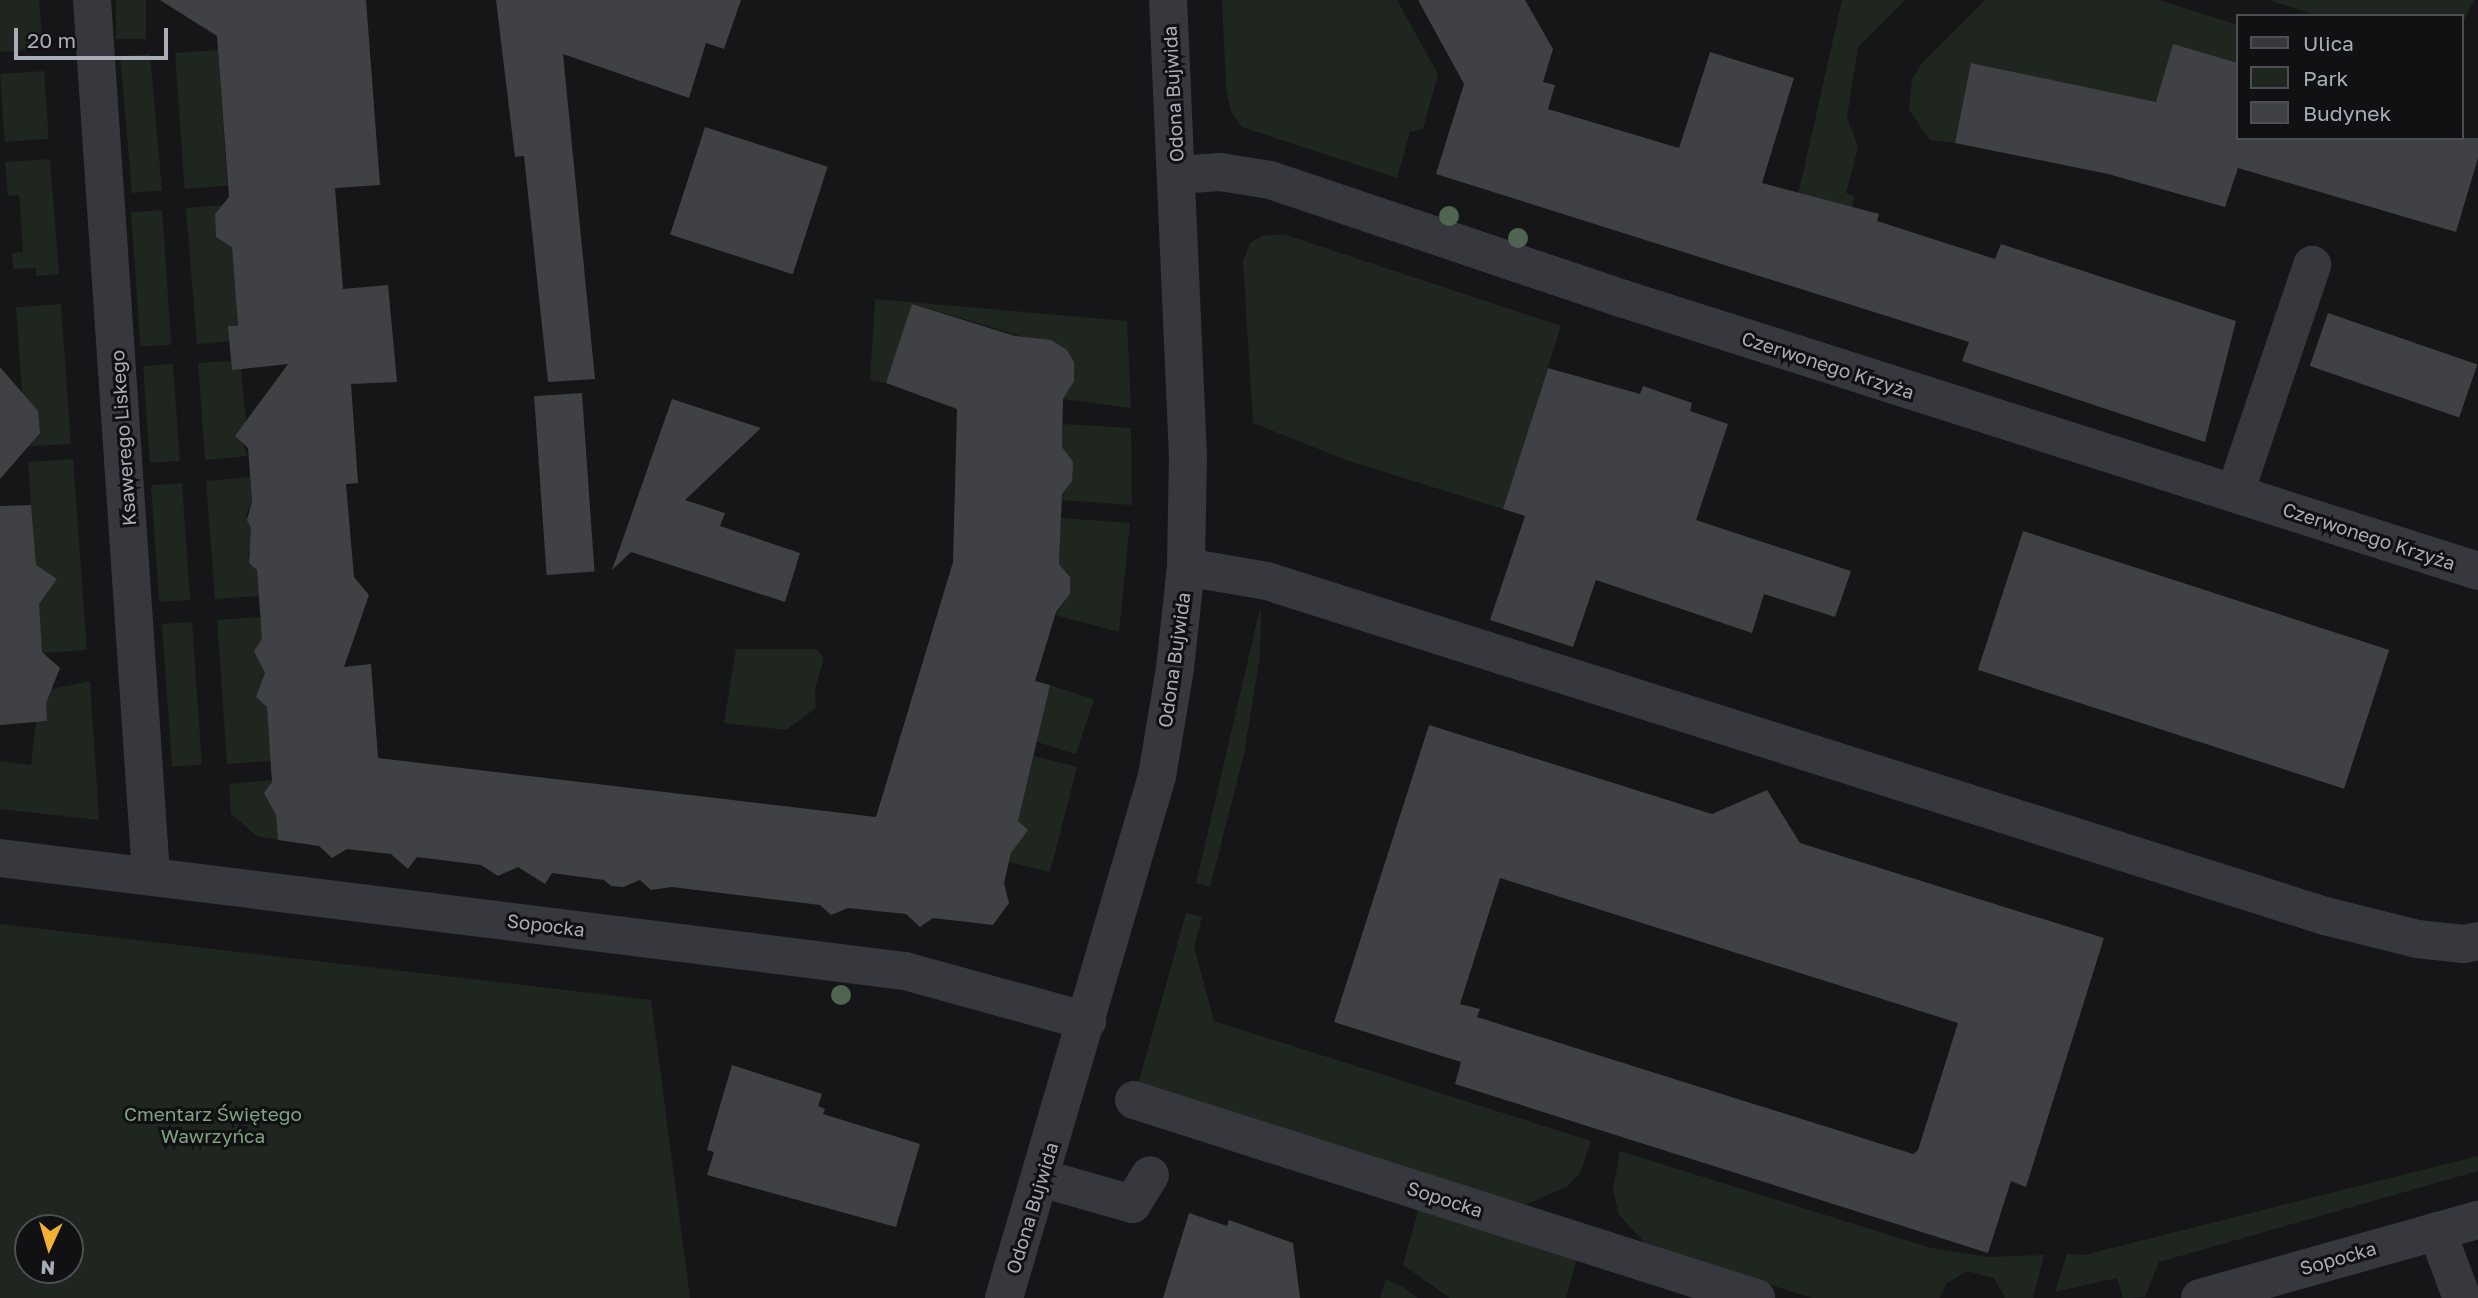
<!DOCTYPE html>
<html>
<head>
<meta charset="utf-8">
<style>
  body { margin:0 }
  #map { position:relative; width:2478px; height:1298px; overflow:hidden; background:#161618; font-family:"Golos Text",sans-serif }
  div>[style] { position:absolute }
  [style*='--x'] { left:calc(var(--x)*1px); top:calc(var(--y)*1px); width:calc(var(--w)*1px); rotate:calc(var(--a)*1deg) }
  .green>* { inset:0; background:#1e261f; transform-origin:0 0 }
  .building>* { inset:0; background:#404145; transform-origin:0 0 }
  .minor>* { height:38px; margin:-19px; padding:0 19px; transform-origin:19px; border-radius:19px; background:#37383d }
  .trees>* { width:20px; height:20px; margin:-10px; border-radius:50%; background:#506452 }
  span { translate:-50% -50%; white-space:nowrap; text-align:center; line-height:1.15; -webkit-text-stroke:6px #111113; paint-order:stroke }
  .street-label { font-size:19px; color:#a8adb8 }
  .park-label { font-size:19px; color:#7fa381 }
  .legend { position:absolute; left:2236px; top:14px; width:228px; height:126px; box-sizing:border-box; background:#111113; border:2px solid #4d4f55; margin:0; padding:9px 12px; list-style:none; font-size:21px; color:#a8adb8 }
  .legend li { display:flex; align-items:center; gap:14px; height:35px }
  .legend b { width:35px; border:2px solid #4d4f55 }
  .north { position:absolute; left:14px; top:1214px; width:70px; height:70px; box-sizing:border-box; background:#111113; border:2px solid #4d4f55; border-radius:50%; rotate:184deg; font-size:19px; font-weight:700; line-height:28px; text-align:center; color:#a8adb8 }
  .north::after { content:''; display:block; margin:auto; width:24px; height:32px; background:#f2b134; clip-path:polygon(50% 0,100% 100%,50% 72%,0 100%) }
  .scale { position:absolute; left:14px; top:28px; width:154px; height:32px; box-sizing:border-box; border:4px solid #a8adb8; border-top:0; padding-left:9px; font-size:21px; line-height:24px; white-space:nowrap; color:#a8adb8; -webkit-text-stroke:5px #111113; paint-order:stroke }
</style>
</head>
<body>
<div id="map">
  <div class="green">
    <div style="clip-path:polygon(0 0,39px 0,43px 49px,0 52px)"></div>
    <div style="left:116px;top:0;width:30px;height:39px"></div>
    <div style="clip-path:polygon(1222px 0,1397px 0,1438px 74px,1423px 129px,1410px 132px,1397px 178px,1242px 127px,1231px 112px,1226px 88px)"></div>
    <div style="clip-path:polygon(1842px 0,1905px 0,1858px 47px,1847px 117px,1858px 147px,1846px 193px,1855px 196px,1850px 212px,1798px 195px)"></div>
    <div style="clip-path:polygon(1985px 0,2159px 0,2238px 25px,2238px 63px,2173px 44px,2159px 103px,1972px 63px,1955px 143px,1930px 140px,1909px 110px,1912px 79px,1922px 63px)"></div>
    <div style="clip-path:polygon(2269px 0,2474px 0,2462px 25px,2462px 16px,2319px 16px)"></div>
    <div style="left:218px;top:50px;width:136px;height:43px;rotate:86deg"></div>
    <div style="left:150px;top:54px;width:137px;height:30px;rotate:85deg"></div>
    <div style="left:44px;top:71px;width:68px;height:44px;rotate:86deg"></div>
    <div style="clip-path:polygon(50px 159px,59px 274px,36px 276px,36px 268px,13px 269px,12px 253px,23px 252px,21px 222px,19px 195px,8px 196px,5px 162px)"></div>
    <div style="clip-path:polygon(222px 205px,215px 214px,216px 236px,232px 240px,238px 326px,230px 341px,197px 344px,186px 208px)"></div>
    <div style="left:162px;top:210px;width:135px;height:31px;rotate:86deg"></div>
    <div style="clip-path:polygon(1283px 234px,1561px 326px,1503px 509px,1346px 460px,1253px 423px,1243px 261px,1250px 243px,1262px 236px)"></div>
    <div style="clip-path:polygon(875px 299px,1127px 321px,1131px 408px,1063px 399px,1073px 381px,1074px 362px,1067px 350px,913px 304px,886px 383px,870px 380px)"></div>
    <div style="left:61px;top:304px;width:140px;height:45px;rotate:86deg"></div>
    <div style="clip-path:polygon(231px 361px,232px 370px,241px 369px,246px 423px,241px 441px,248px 456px,205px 460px,198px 363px)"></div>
    <div style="left:173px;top:364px;width:97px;height:30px;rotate:86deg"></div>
    <div style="clip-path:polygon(1063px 424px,1131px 428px,1132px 505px,1061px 500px,1073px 462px,1062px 447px)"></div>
    <div style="clip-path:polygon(73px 459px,87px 650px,42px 653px,38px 601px,49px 588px,35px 566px,28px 462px)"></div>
    <div style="clip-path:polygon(250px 477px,252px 503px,246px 514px,254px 529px,248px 557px,257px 570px,259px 596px,215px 599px,206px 481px)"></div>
    <div style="left:182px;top:483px;width:117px;height:31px;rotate:86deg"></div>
    <div style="clip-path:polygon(1061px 518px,1130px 523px,1119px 632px,1055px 615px,1070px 594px,1070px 577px,1059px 564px)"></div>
    <div style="clip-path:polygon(1261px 604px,1260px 656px,1244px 754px,1210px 887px,1196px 883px)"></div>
    <div style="clip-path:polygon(260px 617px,263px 640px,256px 654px,264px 665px,271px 761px,227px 764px,217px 620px)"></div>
    <div style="left:192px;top:622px;width:143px;height:30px;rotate:86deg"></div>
    <div style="clip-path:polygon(736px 649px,816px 649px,824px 658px,815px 689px,816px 708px,786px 730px,724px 723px)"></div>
    <div style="clip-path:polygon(90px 681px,99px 820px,0 809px,0 761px,31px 765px,36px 722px,47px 721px,44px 691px)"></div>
    <div style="left:1050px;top:685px;width:46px;height:58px;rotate:18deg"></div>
    <div style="clip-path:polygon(1033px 756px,1077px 767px,1050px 872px,1009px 862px,1013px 846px,1023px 835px,1018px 820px)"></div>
    <div style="clip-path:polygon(272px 780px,266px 795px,275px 808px,278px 840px,257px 836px,231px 814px,229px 784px)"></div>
    <div style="clip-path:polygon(1186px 913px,1202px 917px,1194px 947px,1214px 1021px,1591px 1141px,1580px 1173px,1568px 1186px,1521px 1207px,1137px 1088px)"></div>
    <div style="clip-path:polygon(evenodd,0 924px,651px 1000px,690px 1298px,0 1298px,0 924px,28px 1228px,70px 1228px,70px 1270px,28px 1270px,28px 1228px)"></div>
    <div style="clip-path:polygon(1620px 1151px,1931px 1248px,1987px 1257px,2044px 1255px,2033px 1298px,2005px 1298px,1994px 1278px,1967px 1271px,1946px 1284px,1940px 1298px,1812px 1298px,1662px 1251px,1644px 1242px,1619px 1215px,1613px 1190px)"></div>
    <div style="clip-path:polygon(2478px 1156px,2478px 1171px,2159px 1262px,2145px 1297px,2123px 1298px,2117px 1278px,2055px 1292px,2067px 1254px,2084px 1255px)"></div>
    <div style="clip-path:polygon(1419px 1207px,1577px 1259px,1566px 1298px,1450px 1298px,1403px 1265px)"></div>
    <div style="clip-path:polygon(1386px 1279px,1402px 1287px,1418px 1298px,1380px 1298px)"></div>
  </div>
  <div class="building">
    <div style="clip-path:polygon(160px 0,366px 0,380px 185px,335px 188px,343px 289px,388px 285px,397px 382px,351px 384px,358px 483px,346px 484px,354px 577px,369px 595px,344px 667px,371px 664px,378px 758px,876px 817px,953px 562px,957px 409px,886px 383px,912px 304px,1015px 336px,1051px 340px,1067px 350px,1074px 362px,1074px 381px,1063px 399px,1062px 447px,1073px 462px,1072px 481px,1062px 494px,1059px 564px,1070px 577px,1070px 594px,1056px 612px,1035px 681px,1050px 685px,1018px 821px,1028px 830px,1011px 853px,1004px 883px,1009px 903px,993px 925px,933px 918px,920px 927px,906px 914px,848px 908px,831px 915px,820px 905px,672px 887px,651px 890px,640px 880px,623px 887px,611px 886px,604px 880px,552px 873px,545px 884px,518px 867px,498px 876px,481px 865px,417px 857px,408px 869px,391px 854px,347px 849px,332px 858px,319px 846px,278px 840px,276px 815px,264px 793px,272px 782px,267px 707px,256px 697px,265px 673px,254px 651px,262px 639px,257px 570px,249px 563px,251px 528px,247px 520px,252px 502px,248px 448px,235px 436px,288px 364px,232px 370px,228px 326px,238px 326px,232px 247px,216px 237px,215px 214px,229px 197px,217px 36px)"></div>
    <div style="clip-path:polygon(496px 0,741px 0,724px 49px,706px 43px,689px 98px,563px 54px,595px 379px,548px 382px,524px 156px,515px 157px)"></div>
    <div style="clip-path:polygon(1418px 0,1525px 0,1553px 49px,1543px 82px,1555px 85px,1548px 109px,1679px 148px,1710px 52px,1794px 78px,1762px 183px,1879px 214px,1877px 221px,1995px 259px,2001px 244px,2236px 321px,2205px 442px,1962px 361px,1969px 342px,1436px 174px,1464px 84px)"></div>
    <div style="clip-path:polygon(2173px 44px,2238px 63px,2238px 138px,2478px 138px,2478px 158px,2456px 232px,2238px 168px,2225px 207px,2108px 174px,1955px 143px,1971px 63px,2156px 102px)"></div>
    <div style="left:705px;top:127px;width:129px;height:113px;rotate:18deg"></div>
    <div style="left:2328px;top:313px;width:158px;height:56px;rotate:19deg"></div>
    <div style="clip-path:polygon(0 367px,38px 411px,40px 433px,0 479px)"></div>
    <div style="clip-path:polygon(1548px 368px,1640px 394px,1643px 386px,1692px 403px,1690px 411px,1728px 424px,1696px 520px,1851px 571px,1835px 617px,1764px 594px,1752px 633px,1596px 580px,1573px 647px,1490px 620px,1525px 516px,1503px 509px)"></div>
    <div style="left:582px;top:393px;width:179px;height:48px;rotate:86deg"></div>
    <div style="clip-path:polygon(672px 399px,761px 428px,685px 500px,725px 513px,720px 526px,800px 553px,785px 602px,631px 552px,612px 570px)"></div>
    <div style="clip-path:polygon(31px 505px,36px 565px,57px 579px,39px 604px,42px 652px,60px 668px,46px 703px,47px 721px,0 725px,0 506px)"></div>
    <div style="left:2023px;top:531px;width:385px;height:146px;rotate:18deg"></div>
    <div style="clip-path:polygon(evenodd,1429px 725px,1712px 814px,1767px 790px,1800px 843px,2104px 938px,2026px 1187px,2011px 1181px,1988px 1253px,1455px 1084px,1461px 1062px,1334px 1022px,1429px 725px,1500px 878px,1958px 1023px,1918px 1150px,1913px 1154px,1477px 1017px,1480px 1009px,1460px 1004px,1500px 878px)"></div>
    <div style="clip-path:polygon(732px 1065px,822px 1094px,818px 1106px,825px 1109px,823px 1114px,920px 1144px,896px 1227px,707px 1175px,714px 1152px,707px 1150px)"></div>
    <div style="clip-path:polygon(1189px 1213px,1227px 1226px,1229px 1220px,1293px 1243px,1300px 1298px,1163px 1298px)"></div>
  </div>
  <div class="minor">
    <div style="--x:92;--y:0;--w:877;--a:86.14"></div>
    <div style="--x:1177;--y:175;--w:43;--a:-4"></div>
    <div style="--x:1220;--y:172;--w:51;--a:9.1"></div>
    <div style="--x:1270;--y:180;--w:373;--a:18.6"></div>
    <div style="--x:1624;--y:299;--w:896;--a:17.67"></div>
    <div style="--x:2235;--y:493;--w:241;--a:-71.3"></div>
    <div style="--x:1186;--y:567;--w:82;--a:9.8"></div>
    <div style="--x:1267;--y:581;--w:1110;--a:17.57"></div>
    <div style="--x:2325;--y:916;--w:95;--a:14"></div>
    <div style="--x:2417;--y:939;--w:47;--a:6.1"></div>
    <div style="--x:2464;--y:944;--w:14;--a:-12"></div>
    <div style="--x:0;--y:858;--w:912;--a:7.12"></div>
    <div style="--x:905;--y:971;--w:189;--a:15.4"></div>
    <div style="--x:1134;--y:1100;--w:653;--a:17.66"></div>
    <div style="--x:1041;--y:1178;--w:95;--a:15.9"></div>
    <div style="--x:1132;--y:1204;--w:34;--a:-58"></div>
    <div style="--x:2437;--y:1231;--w:69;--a:69.7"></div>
    <div style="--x:1004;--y:1298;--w:544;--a:-73.66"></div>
    <div style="--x:1157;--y:776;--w:109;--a:-80.5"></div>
    <div style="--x:1175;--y:668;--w:102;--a:-83.8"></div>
    <div style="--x:1186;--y:567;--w:110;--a:-89"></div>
    <div style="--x:1188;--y:457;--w:457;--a:-92.5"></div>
    <div style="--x:2200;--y:1298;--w:289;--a:-15.7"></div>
  </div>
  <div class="trees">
    <div style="left:1449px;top:216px"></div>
    <div style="left:1518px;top:238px"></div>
    <div style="left:841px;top:995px"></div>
  </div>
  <div class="street-label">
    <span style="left:1173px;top:94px;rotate:-93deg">Odona Bujwida</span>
    <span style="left:1828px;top:365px;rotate:18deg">Czerwonego Krzyża</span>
    <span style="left:123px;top:438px;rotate:-94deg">Ksawerego Liskego</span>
    <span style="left:2369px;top:536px;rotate:18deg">Czerwonego Krzyża</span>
    <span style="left:1174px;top:660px;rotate:-82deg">Odona Bujwida</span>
    <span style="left:546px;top:925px;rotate:7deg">Sopocka</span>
    <span style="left:1445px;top:1199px;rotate:18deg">Sopocka</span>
    <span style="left:1032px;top:1208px;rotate:-73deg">Odona Bujwida</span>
    <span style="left:2338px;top:1258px;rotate:-16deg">Sopocka</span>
  </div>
  <div class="park-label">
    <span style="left:213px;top:1125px">Cmentarz Świętego<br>Wawrzyńca</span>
  </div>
  <ul class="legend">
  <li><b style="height:9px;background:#37383d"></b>Ulica</li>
  <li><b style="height:19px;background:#1e261f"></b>Park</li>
  <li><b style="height:19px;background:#404145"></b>Budynek</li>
  </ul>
  <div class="north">N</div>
  <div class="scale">20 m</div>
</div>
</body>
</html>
